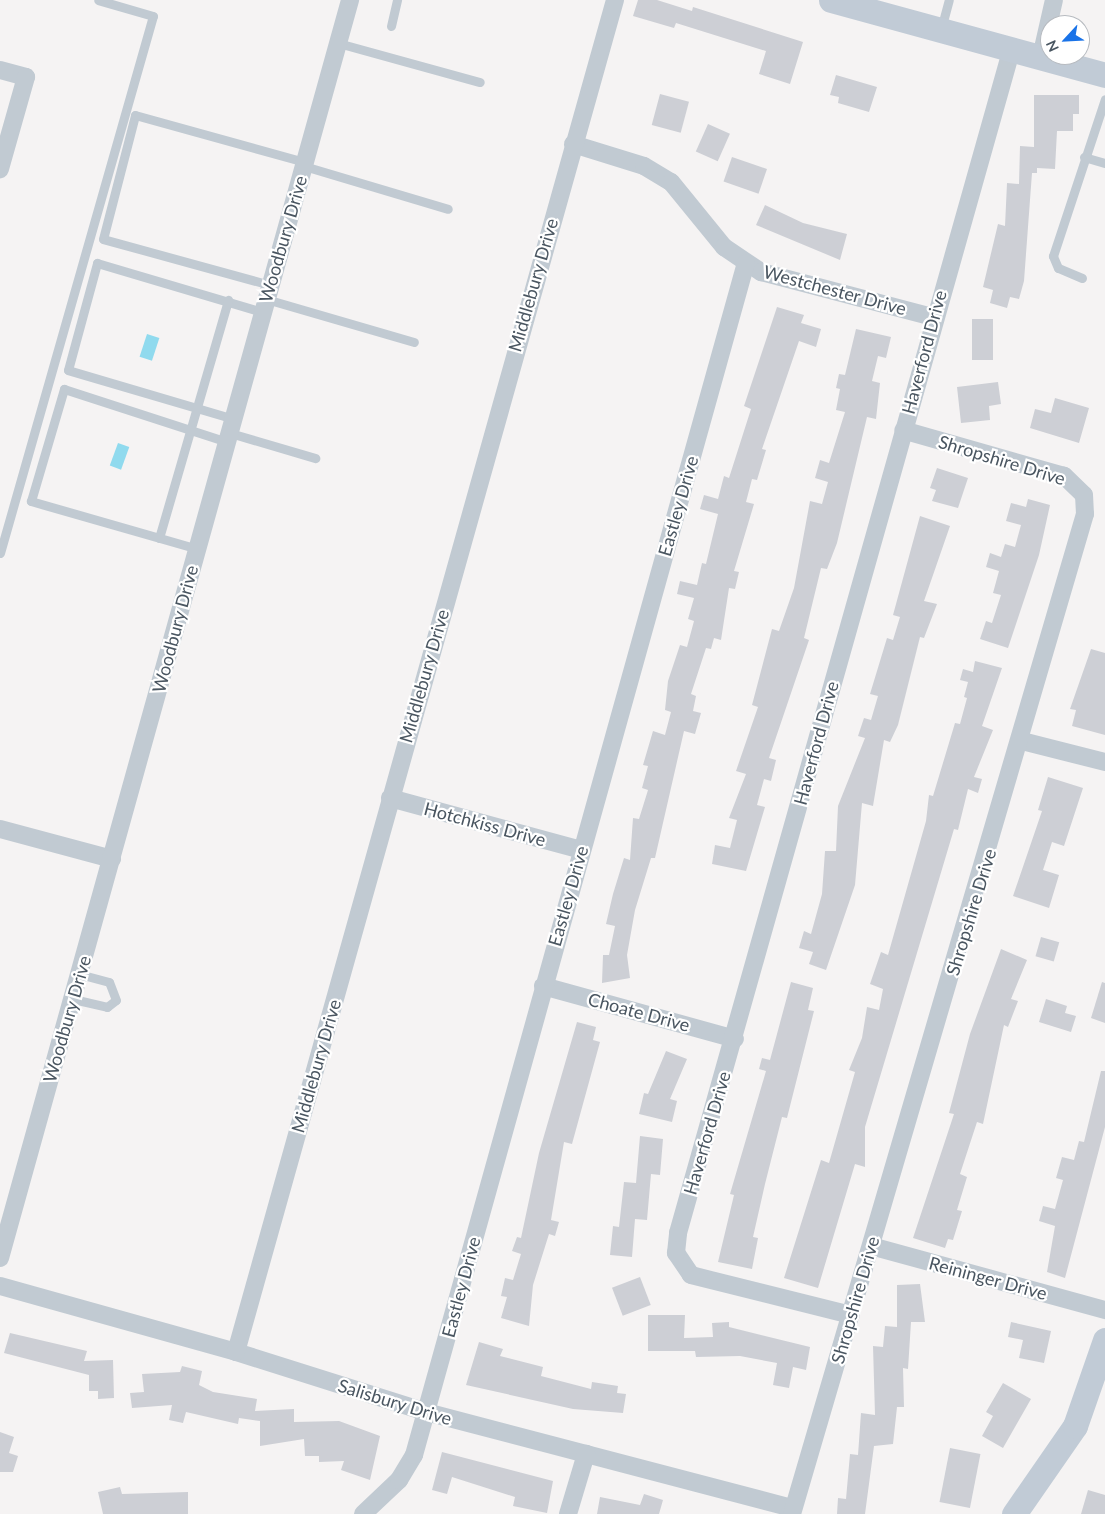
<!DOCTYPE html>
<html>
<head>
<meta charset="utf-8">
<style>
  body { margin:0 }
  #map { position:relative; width:1105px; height:1514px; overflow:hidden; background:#f5f3f3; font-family:Lato,sans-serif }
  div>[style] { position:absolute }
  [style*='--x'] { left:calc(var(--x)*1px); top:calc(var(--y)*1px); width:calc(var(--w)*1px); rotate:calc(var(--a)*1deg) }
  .water>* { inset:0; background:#90daee; transform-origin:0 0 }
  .building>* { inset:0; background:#cdcfd5; transform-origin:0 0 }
  .lane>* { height:9px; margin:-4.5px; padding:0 4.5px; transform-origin:4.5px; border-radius:4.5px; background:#c1cad2 }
  .street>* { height:18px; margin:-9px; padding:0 9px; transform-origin:9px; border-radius:9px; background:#c1cad2 }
  .secondary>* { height:25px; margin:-12.5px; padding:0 12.5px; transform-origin:12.5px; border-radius:12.5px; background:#c1cbd6 }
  span { translate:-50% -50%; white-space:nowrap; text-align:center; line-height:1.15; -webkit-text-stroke:4.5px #fff; paint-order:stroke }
  .street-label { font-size:18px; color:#4a5661 }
  .north { position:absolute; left:1040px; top:15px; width:50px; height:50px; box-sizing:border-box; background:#fff; border:1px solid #b7bbc0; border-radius:50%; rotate:245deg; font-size:14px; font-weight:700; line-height:20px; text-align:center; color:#4a5661 }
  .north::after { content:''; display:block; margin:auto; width:18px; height:22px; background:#1a73e8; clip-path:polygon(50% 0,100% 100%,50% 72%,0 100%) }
</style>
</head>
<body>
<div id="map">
  <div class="water">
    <div style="left:147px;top:334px;width:13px;height:24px;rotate:18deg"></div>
    <div style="left:118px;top:443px;width:12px;height:24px;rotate:20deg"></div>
  </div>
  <div class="building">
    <div style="clip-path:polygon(638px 0,657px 0,692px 11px,693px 7px,803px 42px,790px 84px,759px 74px,766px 51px,676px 23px,674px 28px,633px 16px)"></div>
    <div style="clip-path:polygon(836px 75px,877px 87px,869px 112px,838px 103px,839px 97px,830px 95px)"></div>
    <div style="left:660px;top:94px;width:30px;height:32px;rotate:15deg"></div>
    <div style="clip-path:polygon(1034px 95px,1079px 95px,1079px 114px,1073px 114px,1073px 131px,1057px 131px,1055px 169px,1037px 168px,1037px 173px,1032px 173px,1024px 281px,1019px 299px,1010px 297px,1007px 308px,990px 303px,993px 290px,983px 287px,998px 224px,1005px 226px,1007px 183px,1019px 184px,1020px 146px,1034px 147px)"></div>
    <div style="left:708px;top:124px;width:24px;height:30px;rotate:24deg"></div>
    <div style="left:732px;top:157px;width:37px;height:26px;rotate:19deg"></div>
    <div style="clip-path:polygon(765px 205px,803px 223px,847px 234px,840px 260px,756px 225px)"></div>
    <div style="clip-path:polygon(777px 307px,804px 315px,801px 323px,821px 329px,816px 347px,799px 341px,762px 449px,766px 450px,757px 480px,752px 479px,746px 502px,754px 504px,734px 571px,739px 572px,735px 589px,729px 588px,721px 640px,714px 638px,711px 649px,706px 648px,691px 694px,696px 696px,693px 711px,701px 713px,695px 734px,684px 731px,655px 858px,651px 858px,635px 910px,627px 955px,630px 978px,602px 983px,603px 955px,609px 955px,615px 926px,606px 924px,613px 894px,624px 858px,630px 860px,633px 818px,639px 819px,648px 790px,642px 788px,648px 766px,643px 765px,653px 731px,665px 735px,671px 712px,665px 710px,668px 681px,680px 645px,687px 647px,694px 621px,688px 619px,694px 598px,677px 594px,680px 581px,697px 585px,702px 563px,706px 564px,718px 514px,700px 509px,704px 495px,718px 499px,724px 476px,729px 478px,751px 409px,744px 406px)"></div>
    <div style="left:972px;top:319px;width:21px;height:41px"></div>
    <div style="clip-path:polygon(856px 329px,891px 337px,886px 358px,878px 356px,872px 381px,880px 383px,876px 419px,867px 417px,837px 543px,827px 569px,821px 568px,804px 638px,809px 640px,769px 758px,776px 760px,771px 781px,764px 779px,757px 805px,765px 807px,746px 871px,712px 864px,715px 845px,730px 848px,737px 820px,729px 818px,746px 774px,736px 771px,758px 707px,752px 705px,772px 629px,779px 631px,794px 588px,810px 501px,822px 504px,828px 482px,815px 478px,820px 460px,829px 463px,845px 412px,836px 410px,840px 389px,836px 388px,839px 374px,845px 375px)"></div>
    <div style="clip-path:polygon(998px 382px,1001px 404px,989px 406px,990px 420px,961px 423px,957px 387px)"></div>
    <div style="clip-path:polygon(1055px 398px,1089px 408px,1079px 443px,1030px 428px,1035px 409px,1051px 413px)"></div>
    <div style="clip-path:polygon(937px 468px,968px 478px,958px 508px,932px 501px,936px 490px,930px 488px)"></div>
    <div style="clip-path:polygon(1028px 499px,1050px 505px,1039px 555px,1008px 648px,980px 639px,986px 621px,992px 623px,1001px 595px,993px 593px,999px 571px,986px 567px,990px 553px,1001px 557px,1005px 544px,1015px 547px,1021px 525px,1006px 521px,1011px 503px,1026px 507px)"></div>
    <div style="clip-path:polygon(920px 516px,950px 526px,924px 601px,937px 604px,924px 638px,920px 637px,898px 725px,890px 742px,884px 740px,873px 806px,862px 803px,855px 885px,826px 970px,809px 964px,813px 952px,799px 948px,804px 931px,811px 934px,822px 894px,825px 851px,836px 851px,838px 806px,865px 738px,858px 736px,864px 718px,871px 720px,878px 696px,870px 694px,887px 638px,893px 640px,900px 617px,893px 615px)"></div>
    <div style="clip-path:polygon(1091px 649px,1105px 653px,1105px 735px,1072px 726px,1076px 710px,1070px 709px)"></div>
    <div style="clip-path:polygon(975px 661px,1002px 668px,982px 726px,993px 730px,974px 777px,982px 779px,978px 793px,968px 789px,958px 830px,954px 829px,865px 1127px,865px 1167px,855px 1164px,818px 1288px,784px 1278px,821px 1160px,829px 1163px,855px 1072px,849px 1070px,862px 1038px,867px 1007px,879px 1010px,883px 989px,870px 984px,881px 952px,888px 955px,926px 821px,929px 795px,933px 796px,955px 723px,960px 724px,967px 698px,964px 697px,968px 682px,960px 680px,963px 669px,973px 672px)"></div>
    <div style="clip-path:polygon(1048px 777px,1083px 788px,1064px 846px,1052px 842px,1043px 870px,1059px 875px,1049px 908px,1013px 896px,1042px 811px,1038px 810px)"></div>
    <div style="left:1041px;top:937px;width:19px;height:20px;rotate:16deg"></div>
    <div style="clip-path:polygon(1001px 949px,1027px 960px,1011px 999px,1018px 1001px,1008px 1027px,1004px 1025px,983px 1124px,977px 1122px,960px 1174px,967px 1177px,957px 1210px,962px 1211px,953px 1240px,948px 1239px,945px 1248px,913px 1238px,954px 1114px,949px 1113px,970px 1034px)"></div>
    <div style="clip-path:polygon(791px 982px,813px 988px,808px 1010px,814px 1011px,787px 1118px,782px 1117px,765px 1184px,753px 1237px,758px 1238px,752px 1269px,718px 1262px,734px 1195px,730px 1194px,766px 1071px,759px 1069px,762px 1058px,770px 1060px)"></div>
    <div style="clip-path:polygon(1102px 982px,1105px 983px,1105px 1023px,1091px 1018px)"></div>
    <div style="clip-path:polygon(1046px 999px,1067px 1006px,1065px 1013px,1076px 1016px,1071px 1032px,1039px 1022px)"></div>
    <div style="clip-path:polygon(577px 1022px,596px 1027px,593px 1040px,600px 1042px,572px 1144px,564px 1142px,551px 1220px,559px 1222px,555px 1236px,549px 1234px,533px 1285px,529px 1326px,501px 1318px,507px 1297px,501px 1296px,505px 1278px,513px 1280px,521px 1254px,512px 1251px,517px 1237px,521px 1238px,539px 1153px)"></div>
    <div style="clip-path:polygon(666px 1051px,687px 1059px,670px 1099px,677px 1101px,672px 1122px,639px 1114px,644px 1093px,648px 1094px)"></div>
    <div style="clip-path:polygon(1101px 1071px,1105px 1071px,1105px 1127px,1065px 1278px,1047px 1272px,1055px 1226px,1039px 1221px,1043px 1206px,1055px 1209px,1063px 1180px,1056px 1178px,1062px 1157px,1074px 1160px,1079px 1141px,1084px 1142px)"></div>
    <div style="clip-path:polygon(640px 1136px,663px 1139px,660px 1175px,651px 1174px,647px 1220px,635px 1219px,632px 1257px,610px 1255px,613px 1226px,619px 1227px,624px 1182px,636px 1183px)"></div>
    <div style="left:640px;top:1277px;width:30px;height:30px;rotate:69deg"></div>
    <div style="clip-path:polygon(920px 1284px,925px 1322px,911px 1322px,908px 1369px,903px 1368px,904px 1407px,897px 1407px,893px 1444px,874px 1446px,865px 1514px,837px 1514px,838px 1498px,846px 1499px,850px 1454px,858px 1455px,861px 1413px,875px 1415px,873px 1346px,883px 1347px,885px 1326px,897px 1327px,897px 1285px)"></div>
    <div style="clip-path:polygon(648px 1315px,685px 1315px,684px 1338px,713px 1337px,712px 1323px,729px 1322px,729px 1327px,810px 1347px,806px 1370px,793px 1367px,789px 1388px,773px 1385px,777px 1363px,740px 1356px,696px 1357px,695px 1351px,648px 1351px)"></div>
    <div style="clip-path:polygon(1011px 1322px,1051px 1331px,1044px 1363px,1019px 1358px,1023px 1340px,1008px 1337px)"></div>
    <div style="clip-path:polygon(10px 1333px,87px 1351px,84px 1361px,113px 1360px,114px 1398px,98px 1399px,98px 1391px,89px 1391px,89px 1375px,4px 1353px)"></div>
    <div style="clip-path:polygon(479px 1342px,503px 1349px,500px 1356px,543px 1367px,541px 1376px,591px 1389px,592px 1382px,618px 1386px,617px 1393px,626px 1394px,623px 1413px,573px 1409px,466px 1385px)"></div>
    <div style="clip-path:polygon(182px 1366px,202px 1371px,199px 1385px,213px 1392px,257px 1399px,255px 1411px,294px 1409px,294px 1422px,339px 1421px,380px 1436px,370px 1480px,341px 1470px,344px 1461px,319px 1462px,319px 1456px,305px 1456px,304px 1439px,260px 1446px,260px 1421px,239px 1418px,238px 1424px,186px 1412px,183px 1423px,169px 1420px,172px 1405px,132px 1408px,130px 1393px,144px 1392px,142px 1374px,180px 1372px)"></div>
    <div style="clip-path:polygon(1003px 1383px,1031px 1399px,1003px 1448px,982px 1436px,993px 1416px,986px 1412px)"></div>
    <div style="clip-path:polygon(0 1432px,14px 1437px,9px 1453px,18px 1456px,13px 1472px,0 1472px)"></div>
    <div style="left:950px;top:1448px;width:31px;height:55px;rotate:11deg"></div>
    <div style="clip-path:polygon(442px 1452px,553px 1481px,547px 1513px,513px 1506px,515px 1497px,452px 1477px,447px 1494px,432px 1490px)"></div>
    <div style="clip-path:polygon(120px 1487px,122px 1494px,188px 1492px,188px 1514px,103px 1514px,98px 1492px)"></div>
    <div style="clip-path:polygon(1088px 1490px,1105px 1495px,1105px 1514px,1081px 1514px)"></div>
    <div style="clip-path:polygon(644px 1494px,663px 1500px,659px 1514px,597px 1514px,600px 1497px,640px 1505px)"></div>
  </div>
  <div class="lane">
    <div style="--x:391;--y:26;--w:27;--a:-77"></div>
    <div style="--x:941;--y:29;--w:30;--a:-75"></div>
    <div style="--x:338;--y:43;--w:147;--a:15.4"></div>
    <div style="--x:1084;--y:157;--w:22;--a:16"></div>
    <div style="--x:304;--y:166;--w:150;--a:16.6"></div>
    <div style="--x:1082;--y:278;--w:26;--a:-157"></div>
    <div style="--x:1058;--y:268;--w:13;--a:-113"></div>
    <div style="--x:1053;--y:256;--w:165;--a:-71.7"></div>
    <div style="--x:270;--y:285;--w:173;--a:-164.6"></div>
    <div style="--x:103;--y:239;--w:128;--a:-75.5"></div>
    <div style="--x:135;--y:115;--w:176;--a:15.5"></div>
    <div style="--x:266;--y:299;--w:154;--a:16.2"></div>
    <div style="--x:234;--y:419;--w:173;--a:-163.6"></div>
    <div style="--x:68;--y:370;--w:111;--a:-74.8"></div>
    <div style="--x:97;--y:263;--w:172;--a:16.5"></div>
    <div style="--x:230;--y:433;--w:89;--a:16.4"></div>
    <div style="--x:159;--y:538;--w:248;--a:-73.8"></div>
    <div style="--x:198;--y:549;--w:174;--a:-164"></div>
    <div style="--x:31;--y:501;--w:117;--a:-73.6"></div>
    <div style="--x:64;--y:389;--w:171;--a:18"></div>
    <div style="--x:0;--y:553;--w:558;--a:-74.1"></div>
    <div style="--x:153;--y:16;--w:57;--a:-163.8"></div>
    <div style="--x:73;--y:999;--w:35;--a:13"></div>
    <div style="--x:107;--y:1007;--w:11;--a:-38"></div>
    <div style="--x:116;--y:1000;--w:19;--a:-111"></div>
    <div style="--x:109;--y:982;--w:30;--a:-165"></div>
  </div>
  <div class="street">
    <div style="--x:1041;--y:57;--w:58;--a:-77.2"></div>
    <div style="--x:0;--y:70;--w:27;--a:15"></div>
    <div style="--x:26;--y:77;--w:96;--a:105.8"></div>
    <div style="--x:573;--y:144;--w:74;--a:17.2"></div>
    <div style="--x:644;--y:166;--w:31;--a:31"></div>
    <div style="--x:671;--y:182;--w:84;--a:50.8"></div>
    <div style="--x:724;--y:247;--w:45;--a:34"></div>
    <div style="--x:761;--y:272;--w:178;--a:14.7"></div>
    <div style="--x:1022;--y:741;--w:86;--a:14.2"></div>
    <div style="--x:390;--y:798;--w:198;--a:15.2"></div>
    <div style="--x:0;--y:829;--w:116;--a:15"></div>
    <div style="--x:543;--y:986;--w:199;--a:15.4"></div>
    <div style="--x:871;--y:1246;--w:243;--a:15.3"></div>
    <div style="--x:0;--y:1258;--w:1306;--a:-74.45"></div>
    <div style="--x:0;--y:1286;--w:245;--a:15.6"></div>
    <div style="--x:236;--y:1352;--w:199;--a:17.5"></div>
    <div style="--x:426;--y:1412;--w:379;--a:14.7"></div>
    <div style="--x:851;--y:1315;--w:165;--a:-166"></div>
    <div style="--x:691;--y:1275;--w:27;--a:-124"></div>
    <div style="--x:676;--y:1253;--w:20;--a:-84"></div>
    <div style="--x:678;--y:1233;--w:1231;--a:-74.26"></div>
    <div style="--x:236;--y:1352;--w:1404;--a:-74.34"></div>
    <div style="--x:363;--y:1514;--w:50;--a:-43.4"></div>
    <div style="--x:399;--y:1480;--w:29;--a:-59"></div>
    <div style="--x:414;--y:1455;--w:1237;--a:-74.44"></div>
    <div style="--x:568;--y:1514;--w:63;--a:-73.3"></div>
    <div style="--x:792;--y:1514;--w:1042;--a:-73.67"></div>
    <div style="--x:1085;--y:514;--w:19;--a:-93"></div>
    <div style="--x:1084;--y:495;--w:28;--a:-136"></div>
    <div style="--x:1064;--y:476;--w:167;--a:-164.1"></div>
  </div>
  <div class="secondary">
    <div style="--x:831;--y:0;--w:284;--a:15.3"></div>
    <div style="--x:1014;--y:1514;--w:107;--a:-55.3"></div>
    <div style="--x:1075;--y:1426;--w:91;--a:-70.8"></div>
  </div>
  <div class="street-label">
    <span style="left:283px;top:239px;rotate:-74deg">Woodbury Drive</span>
    <span style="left:533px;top:285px;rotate:-74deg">Middlebury Drive</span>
    <span style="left:835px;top:290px;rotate:15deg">Westchester Drive</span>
    <span style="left:924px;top:352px;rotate:-75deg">Haverford Drive</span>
    <span style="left:1002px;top:460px;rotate:17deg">Shropshire Drive</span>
    <span style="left:678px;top:506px;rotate:-74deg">Eastley Drive</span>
    <span style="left:175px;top:629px;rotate:-75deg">Woodbury Drive</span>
    <span style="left:424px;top:676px;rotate:-74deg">Middlebury Drive</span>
    <span style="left:816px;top:743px;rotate:-75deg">Haverford Drive</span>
    <span style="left:485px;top:824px;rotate:15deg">Hotchkiss Drive</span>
    <span style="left:568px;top:896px;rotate:-74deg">Eastley Drive</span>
    <span style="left:971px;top:912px;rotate:-73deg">Shropshire Drive</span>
    <span style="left:639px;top:1012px;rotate:15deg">Choate Drive</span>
    <span style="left:67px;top:1019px;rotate:-74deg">Woodbury Drive</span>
    <span style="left:316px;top:1066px;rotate:-74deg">Middlebury Drive</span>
    <span style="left:707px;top:1133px;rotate:-74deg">Haverford Drive</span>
    <span style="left:988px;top:1278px;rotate:15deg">Reininger Drive</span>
    <span style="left:461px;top:1287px;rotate:-75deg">Eastley Drive</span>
    <span style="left:855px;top:1300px;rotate:-74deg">Shropshire Drive</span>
    <span style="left:395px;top:1402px;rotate:17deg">Salisbury Drive</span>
  </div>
  <div class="north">N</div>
</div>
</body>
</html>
